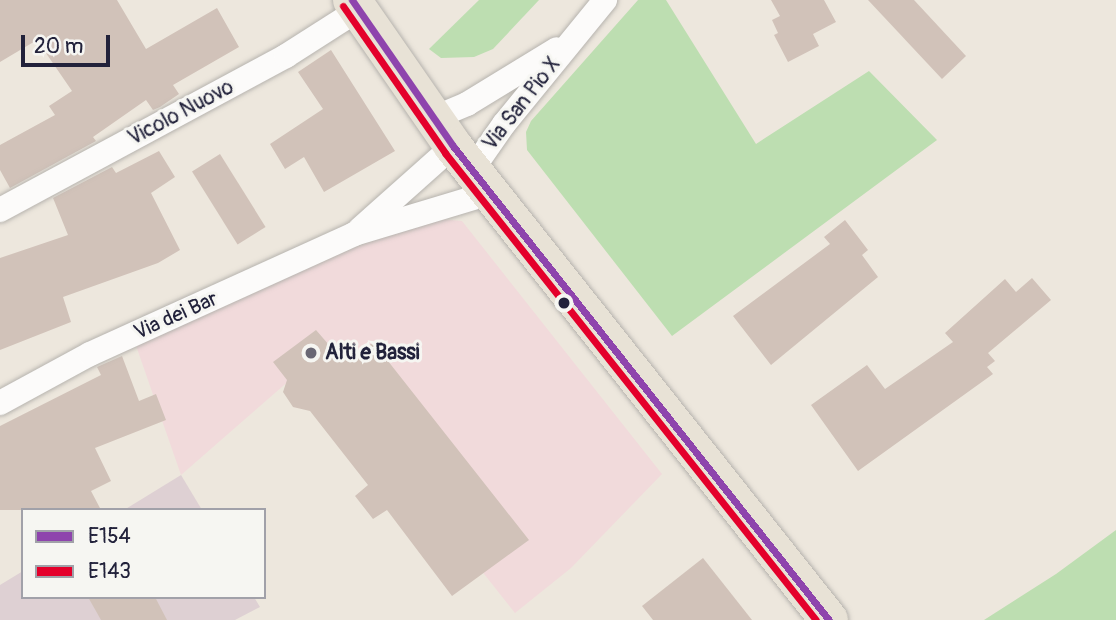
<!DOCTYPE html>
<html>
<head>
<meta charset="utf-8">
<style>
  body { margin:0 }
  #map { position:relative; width:1116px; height:620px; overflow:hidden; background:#ede7dd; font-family:Pangolin,sans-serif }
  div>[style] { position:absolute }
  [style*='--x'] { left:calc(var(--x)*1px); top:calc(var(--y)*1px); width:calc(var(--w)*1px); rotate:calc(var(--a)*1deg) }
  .built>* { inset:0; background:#f1dadb }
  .industrial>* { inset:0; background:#ded0d3 }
  .green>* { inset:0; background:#bddeb1 }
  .building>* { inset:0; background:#d1c2b9; transform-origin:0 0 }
  .roads { filter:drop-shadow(0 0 2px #b6b3ae) drop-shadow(0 0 2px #b6b3ae) }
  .street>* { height:24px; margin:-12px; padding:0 12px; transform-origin:12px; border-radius:12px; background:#fcfbfa }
  .primary>* { height:38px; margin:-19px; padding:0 19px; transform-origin:19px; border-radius:19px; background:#e8e2d6 }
  .bus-1>* { height:7px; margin:-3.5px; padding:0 3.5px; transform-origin:3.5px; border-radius:3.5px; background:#8e44ad }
  .bus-2>* { height:7px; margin:-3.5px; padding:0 3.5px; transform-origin:3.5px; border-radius:3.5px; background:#e4002b }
  .dots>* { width:19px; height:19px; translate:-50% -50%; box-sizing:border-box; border:4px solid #f6f6f2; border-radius:50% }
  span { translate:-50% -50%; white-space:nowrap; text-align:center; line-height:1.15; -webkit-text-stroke:6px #f6f6f2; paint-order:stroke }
  .street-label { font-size:21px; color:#22223b }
  .poi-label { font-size:21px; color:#22223b; font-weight:700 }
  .left { translate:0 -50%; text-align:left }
  .legend { position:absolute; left:21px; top:508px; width:245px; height:91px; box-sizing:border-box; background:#f6f6f2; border:2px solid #a1a1a9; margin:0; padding:9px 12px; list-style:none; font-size:21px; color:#22223b }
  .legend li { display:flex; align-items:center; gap:14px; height:35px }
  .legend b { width:35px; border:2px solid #a1a1a9 }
  .scale { position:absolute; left:21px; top:35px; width:89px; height:32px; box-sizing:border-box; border:4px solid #22223b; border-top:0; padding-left:9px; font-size:21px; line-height:24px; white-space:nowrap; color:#22223b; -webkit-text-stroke:5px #f6f6f2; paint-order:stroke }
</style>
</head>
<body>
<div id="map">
  <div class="built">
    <div style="clip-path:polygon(428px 218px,462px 221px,662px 474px,571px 568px,515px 613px,314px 359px,181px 475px,133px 337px)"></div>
  </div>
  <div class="industrial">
    <div style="clip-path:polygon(181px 475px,202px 510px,124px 510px)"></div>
    <div style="clip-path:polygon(23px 571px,23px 597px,254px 597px,260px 607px,235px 620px,0 620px,0 585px)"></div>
  </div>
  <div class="green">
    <div style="clip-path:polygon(479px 0,539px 0,493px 49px,474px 57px,441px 58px,429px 49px)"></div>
    <div style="clip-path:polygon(638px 0,666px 0,756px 144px,869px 71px,937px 140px,672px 336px,527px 150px,526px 132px,531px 121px)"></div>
    <div style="clip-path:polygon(1116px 530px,1116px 620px,984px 620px,1056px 574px)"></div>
  </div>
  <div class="building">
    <div style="clip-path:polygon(0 0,117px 0,146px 49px,217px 8px,239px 47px,173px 85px,179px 94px,160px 107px,153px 110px,146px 100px,93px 137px,96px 141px,10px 188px,0 170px,0 145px,55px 115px,49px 106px,72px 91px,37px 40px,0 62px)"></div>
    <div style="clip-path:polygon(771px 0,824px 0,836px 22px,813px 34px,819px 46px,788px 62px,774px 35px,778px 33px,772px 20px,780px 16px)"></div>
    <div style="clip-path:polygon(868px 0,914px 0,966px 56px,942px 79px)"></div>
    <div style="clip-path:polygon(331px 50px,395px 151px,324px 192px,304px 157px,285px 169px,270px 144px,323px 109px,298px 72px)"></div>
    <div style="clip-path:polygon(159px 151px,175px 177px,151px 193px,180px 250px,158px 263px,63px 297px,71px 322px,0 350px,0 258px,68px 235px,53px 198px,112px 167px,116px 173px)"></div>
    <div style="left:220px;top:154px;width:86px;height:33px;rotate:58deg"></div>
    <div style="clip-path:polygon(845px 220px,868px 250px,862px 255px,878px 277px,771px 365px,733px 316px,830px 244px,824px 237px)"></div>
    <div style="clip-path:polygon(1032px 278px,1051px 300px,988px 353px,995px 361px,987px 367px,993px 374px,858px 471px,811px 405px,867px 365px,885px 389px,953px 342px,945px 333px,1005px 279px,1016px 292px)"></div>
    <div style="clip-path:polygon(316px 330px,336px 353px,360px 354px,373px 342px,529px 540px,452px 596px,387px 510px,373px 519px,355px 496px,368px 485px,310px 411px,293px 407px,283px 392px,287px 380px,273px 362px)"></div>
    <div style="clip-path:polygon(122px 356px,139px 401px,156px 394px,166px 420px,95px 448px,111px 481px,91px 491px,101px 510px,0 510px,0 426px,101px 375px,97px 367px)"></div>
    <div style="clip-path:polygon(703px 558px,752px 620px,653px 620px,642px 606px)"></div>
    <div style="clip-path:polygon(88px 597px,155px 597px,167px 620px,101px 620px)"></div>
  </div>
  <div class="roads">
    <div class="street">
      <div style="--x:434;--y:118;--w:36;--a:-23"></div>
      <div style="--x:467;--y:104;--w:105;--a:-31.4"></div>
      <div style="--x:472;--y:170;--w:56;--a:-55.2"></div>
      <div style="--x:504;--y:124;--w:160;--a:-50.8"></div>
      <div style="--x:0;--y:210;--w:325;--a:-28.3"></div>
      <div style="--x:286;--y:56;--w:85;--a:-32.6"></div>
      <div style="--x:360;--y:229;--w:125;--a:-41.7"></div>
      <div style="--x:0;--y:403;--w:102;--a:-28.6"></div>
      <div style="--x:90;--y:354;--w:290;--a:-24.4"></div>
      <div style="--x:354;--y:234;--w:142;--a:-16.8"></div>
    </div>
    <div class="primary">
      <div style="--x:352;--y:0;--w:178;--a:55.3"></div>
      <div style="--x:453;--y:146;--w:605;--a:51.58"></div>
    </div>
  </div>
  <div class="bus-1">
    <div style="--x:352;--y:0;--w:178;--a:55.3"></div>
    <div style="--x:453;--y:146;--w:605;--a:51.58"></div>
  </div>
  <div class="bus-2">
    <div style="--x:343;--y:6;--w:179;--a:55.2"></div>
    <div style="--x:445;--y:153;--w:596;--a:51.54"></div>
  </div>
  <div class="dots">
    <div style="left:564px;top:303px;background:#22223b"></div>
    <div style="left:311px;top:353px;background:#696774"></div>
  </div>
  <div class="street-label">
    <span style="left:522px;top:104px;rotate:-52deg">Via San Pio X</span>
    <span style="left:181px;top:113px;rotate:-28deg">Vicolo Nuovo</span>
    <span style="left:176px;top:316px;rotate:-24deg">Via dei Bar</span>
  </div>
  <div class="poi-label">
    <span class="left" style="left:325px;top:353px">Alti e Bassi</span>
  </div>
  <ul class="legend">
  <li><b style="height:9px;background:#8e44ad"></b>E154</li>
  <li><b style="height:9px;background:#e4002b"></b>E143</li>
  </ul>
  <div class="scale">20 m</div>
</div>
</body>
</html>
